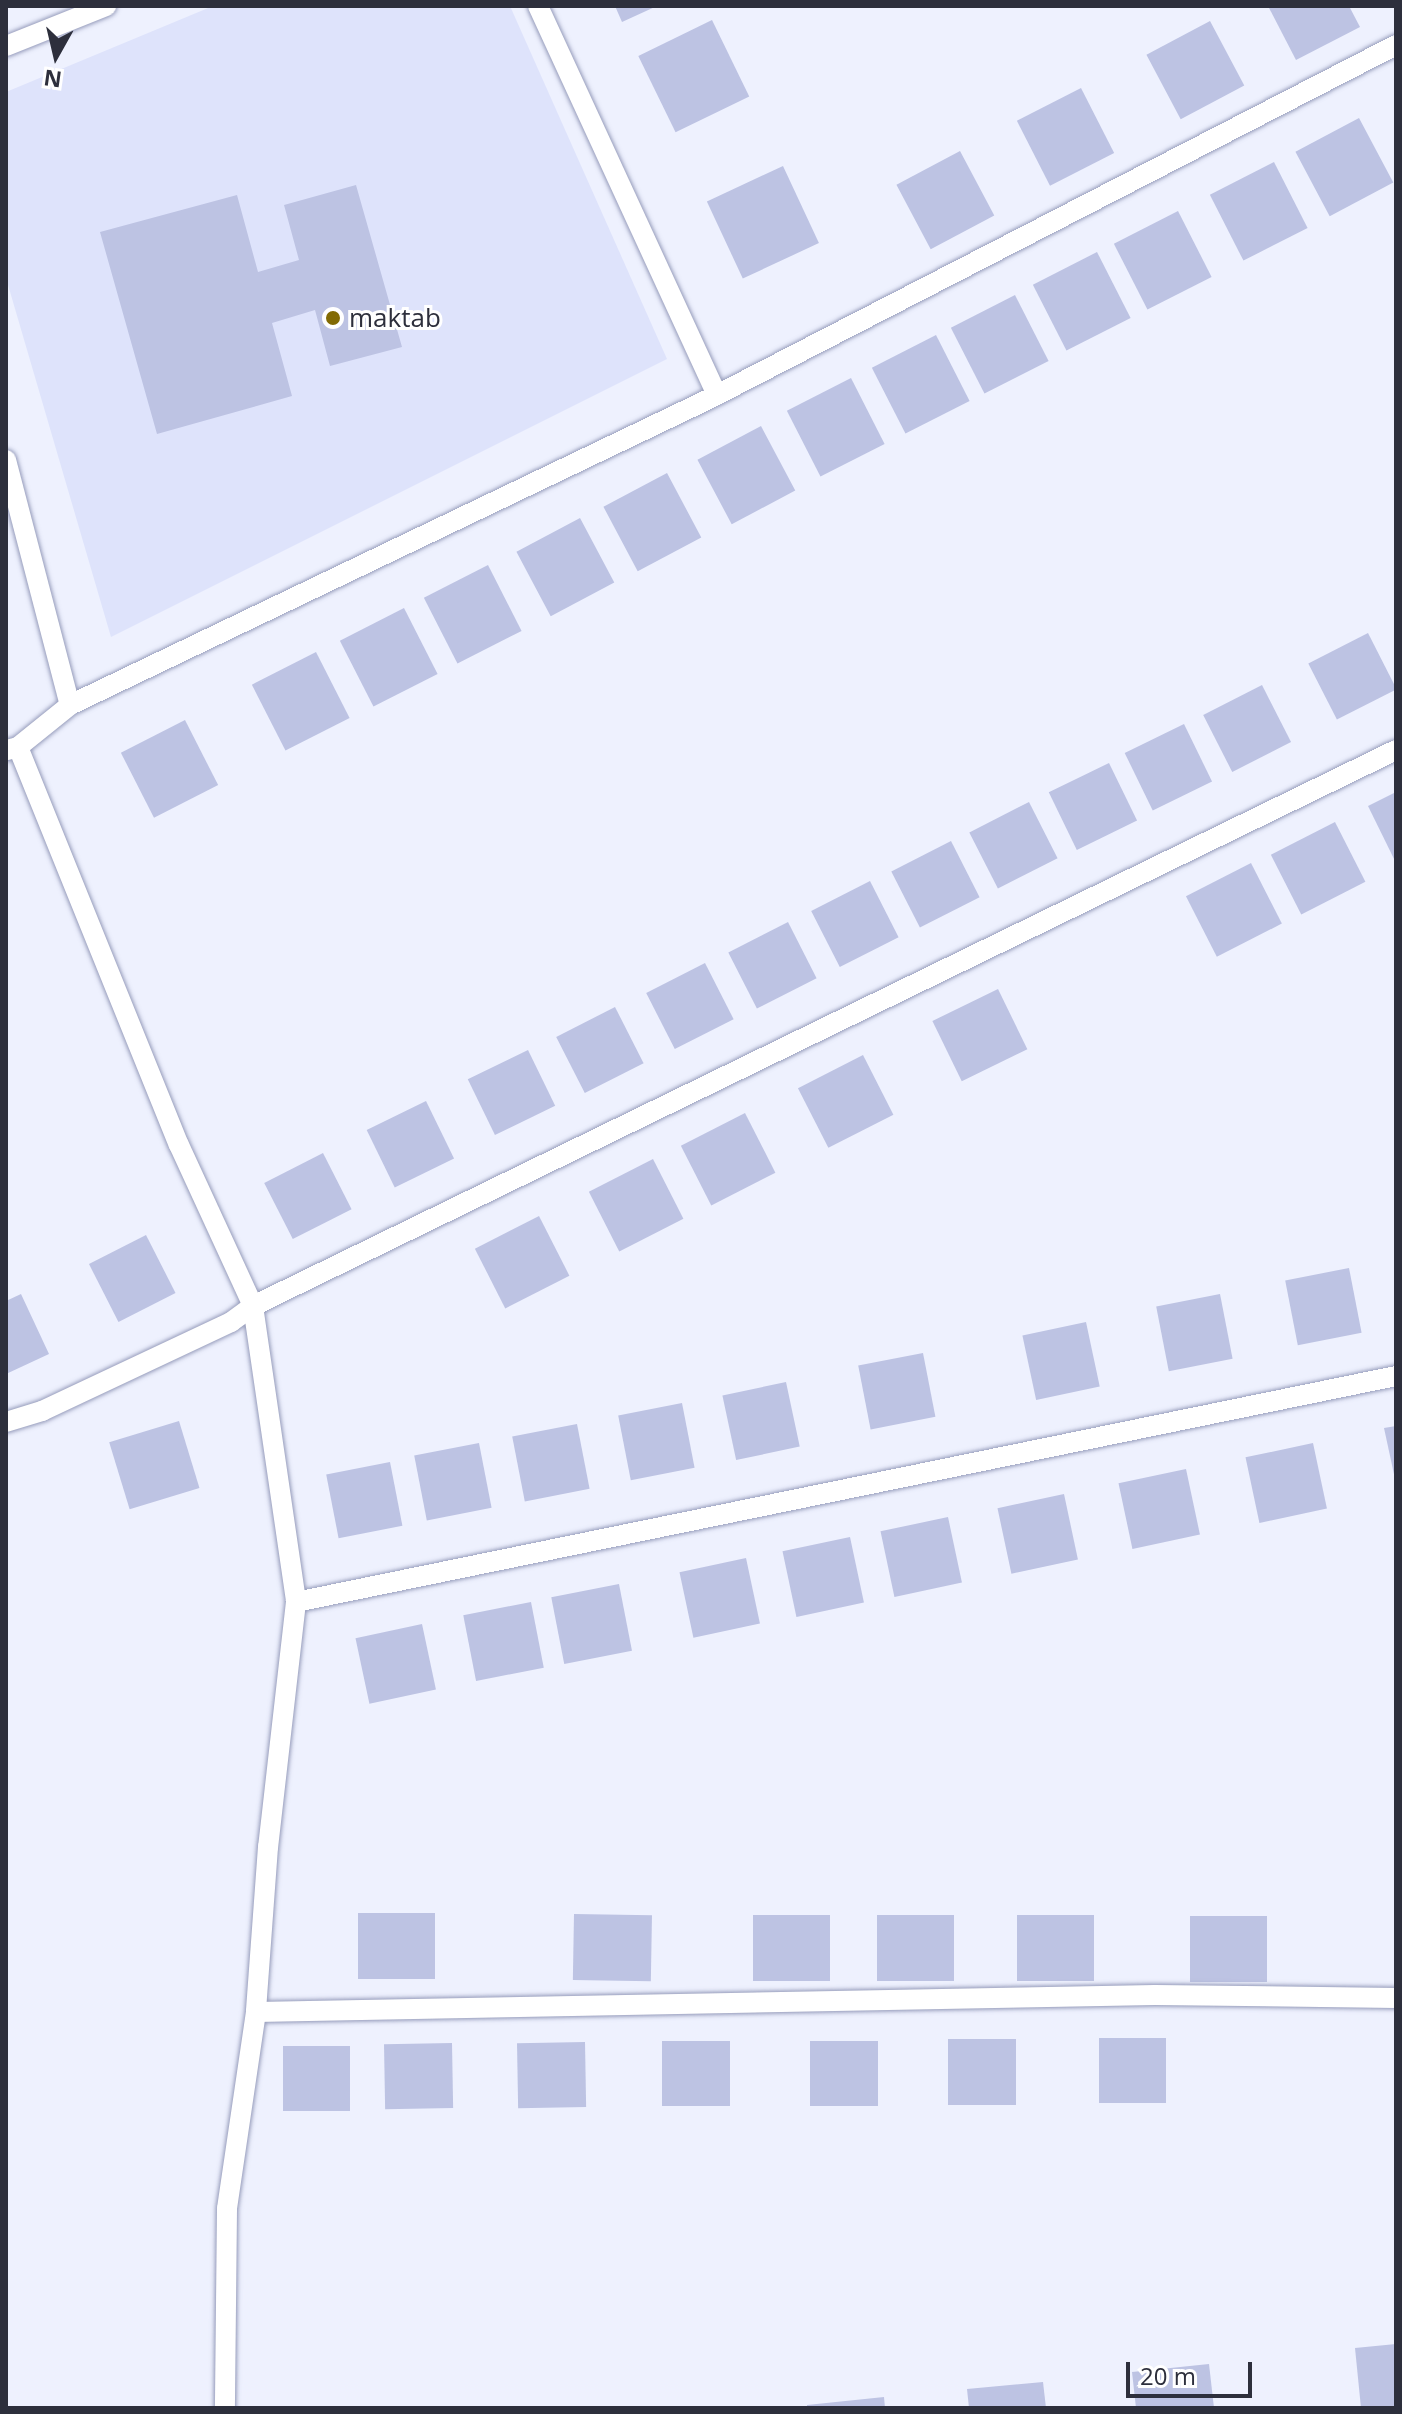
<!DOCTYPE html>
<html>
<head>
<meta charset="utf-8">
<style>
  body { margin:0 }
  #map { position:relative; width:1402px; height:2414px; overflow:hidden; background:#eef1fe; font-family:"Open Sans",sans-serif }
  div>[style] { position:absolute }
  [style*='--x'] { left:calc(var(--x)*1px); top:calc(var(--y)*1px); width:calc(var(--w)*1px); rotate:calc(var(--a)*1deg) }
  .built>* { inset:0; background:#dee3fb }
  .building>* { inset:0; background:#bdc3e3; transform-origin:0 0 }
  .roads { filter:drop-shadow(0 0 2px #969cbb) drop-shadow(0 0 2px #969cbb) }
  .lane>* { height:20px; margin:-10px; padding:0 10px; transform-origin:10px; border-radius:10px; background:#fff }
  .dots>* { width:22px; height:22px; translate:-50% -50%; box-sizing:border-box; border:4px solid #fff; border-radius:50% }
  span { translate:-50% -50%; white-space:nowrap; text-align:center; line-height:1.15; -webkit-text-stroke:6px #fff; paint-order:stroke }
  .poi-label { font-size:26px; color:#2d2f3c }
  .left { translate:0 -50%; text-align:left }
  .frame { position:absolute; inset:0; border:8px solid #2d2f3c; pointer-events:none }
  .north { position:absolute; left:16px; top:16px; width:80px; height:80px; -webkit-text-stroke:6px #fff; paint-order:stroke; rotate:188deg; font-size:22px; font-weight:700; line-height:32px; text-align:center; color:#2d2f3c }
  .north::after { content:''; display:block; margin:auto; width:28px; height:36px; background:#2d2f3c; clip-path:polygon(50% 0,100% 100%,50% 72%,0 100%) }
  .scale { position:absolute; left:1126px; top:2362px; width:126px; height:36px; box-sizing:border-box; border:4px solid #2d2f3c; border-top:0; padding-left:10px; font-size:24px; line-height:28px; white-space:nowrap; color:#2d2f3c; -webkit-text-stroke:6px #fff; paint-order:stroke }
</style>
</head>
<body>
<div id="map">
  <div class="built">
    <div style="clip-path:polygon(213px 6px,510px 6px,667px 359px,111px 637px,6px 278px,6px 92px)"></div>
  </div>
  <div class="building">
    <div style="clip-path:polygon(615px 6px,657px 6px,622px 22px)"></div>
    <div style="clip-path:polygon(1268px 6px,1349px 6px,1360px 27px,1296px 60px)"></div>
    <div style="left:712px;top:20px;width:85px;height:82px;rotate:64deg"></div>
    <div style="left:1210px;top:21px;width:73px;height:72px;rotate:62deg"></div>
    <div style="left:1081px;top:88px;width:73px;height:72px;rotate:63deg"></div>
    <div style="left:1359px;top:118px;width:73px;height:72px;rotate:62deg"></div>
    <div style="left:960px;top:151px;width:73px;height:72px;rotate:62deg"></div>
    <div style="left:1274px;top:162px;width:74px;height:72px;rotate:63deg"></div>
    <div style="left:783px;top:166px;width:85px;height:84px;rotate:65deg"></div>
    <div style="clip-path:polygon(356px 185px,402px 347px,330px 366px,315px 310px,272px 323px,292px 396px,157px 434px,100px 232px,237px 195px,258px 272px,299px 260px,284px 205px)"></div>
    <div style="left:1178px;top:211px;width:74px;height:72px;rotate:63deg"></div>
    <div style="left:1097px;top:252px;width:74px;height:72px;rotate:63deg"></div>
    <div style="left:1015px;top:295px;width:74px;height:72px;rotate:63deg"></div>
    <div style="left:936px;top:335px;width:74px;height:72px;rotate:63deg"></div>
    <div style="left:851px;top:378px;width:74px;height:72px;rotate:63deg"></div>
    <div style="left:761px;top:426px;width:73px;height:72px;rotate:62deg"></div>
    <div style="left:667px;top:473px;width:73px;height:72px;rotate:62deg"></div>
    <div style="left:580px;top:518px;width:73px;height:72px;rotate:62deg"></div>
    <div style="left:488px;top:565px;width:74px;height:72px;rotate:63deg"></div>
    <div style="left:404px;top:608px;width:74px;height:72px;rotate:63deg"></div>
    <div style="left:1368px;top:633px;width:63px;height:67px;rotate:63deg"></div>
    <div style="left:316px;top:652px;width:74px;height:72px;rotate:63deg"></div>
    <div style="left:1262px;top:685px;width:64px;height:66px;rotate:63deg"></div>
    <div style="left:185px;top:720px;width:73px;height:72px;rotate:63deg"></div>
    <div style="left:1184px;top:724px;width:64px;height:66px;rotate:64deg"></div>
    <div style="left:1109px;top:763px;width:64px;height:67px;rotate:64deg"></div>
    <div style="clip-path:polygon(1396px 792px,1396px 863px,1368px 806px)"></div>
    <div style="left:1029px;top:802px;width:63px;height:67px;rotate:63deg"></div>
    <div style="left:1335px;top:822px;width:67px;height:72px;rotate:63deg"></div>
    <div style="left:951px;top:841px;width:63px;height:67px;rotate:63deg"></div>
    <div style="left:1251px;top:863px;width:68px;height:73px;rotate:63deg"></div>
    <div style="left:870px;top:881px;width:63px;height:66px;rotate:63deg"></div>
    <div style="left:788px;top:922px;width:63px;height:67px;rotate:63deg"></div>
    <div style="left:705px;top:963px;width:63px;height:66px;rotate:63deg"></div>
    <div style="left:998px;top:989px;width:67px;height:73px;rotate:64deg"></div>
    <div style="left:615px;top:1007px;width:63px;height:66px;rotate:63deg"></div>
    <div style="left:528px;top:1050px;width:62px;height:67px;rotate:64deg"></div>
    <div style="left:863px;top:1055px;width:67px;height:73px;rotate:63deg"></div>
    <div style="left:426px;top:1101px;width:64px;height:66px;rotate:64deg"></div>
    <div style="left:745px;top:1113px;width:67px;height:72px;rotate:63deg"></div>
    <div style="left:323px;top:1153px;width:63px;height:66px;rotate:63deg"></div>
    <div style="left:653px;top:1159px;width:67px;height:72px;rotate:63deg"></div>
    <div style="left:539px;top:1216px;width:67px;height:72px;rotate:63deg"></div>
    <div style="left:146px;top:1235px;width:65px;height:64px;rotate:63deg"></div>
    <div style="left:1349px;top:1268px;width:66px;height:65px;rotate:79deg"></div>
    <div style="clip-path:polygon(21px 1294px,49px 1354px,6px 1374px,6px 1301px)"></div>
    <div style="left:1220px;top:1294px;width:66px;height:65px;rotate:79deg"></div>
    <div style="left:1086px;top:1322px;width:66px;height:65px;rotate:78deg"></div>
    <div style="left:923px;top:1353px;width:65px;height:66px;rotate:79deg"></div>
    <div style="left:786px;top:1382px;width:66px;height:65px;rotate:78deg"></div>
    <div style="left:682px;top:1403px;width:66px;height:65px;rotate:79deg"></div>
    <div style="left:179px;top:1421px;width:70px;height:73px;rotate:73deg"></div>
    <div style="left:577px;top:1424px;width:66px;height:66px;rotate:79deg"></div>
    <div style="clip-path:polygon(1396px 1426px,1396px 1478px,1395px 1479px,1384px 1428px)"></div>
    <div style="left:479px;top:1443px;width:66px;height:66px;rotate:79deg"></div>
    <div style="left:1313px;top:1443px;width:67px;height:69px;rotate:78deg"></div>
    <div style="left:390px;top:1462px;width:65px;height:65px;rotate:79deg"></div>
    <div style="left:1186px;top:1469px;width:67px;height:69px;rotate:78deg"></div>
    <div style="left:1064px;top:1494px;width:67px;height:68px;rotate:78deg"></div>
    <div style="left:948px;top:1517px;width:67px;height:69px;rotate:78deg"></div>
    <div style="left:850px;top:1537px;width:67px;height:69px;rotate:78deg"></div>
    <div style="left:746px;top:1558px;width:67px;height:68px;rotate:78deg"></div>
    <div style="left:619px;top:1584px;width:68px;height:69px;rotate:79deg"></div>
    <div style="left:531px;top:1602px;width:67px;height:69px;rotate:79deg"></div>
    <div style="left:422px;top:1624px;width:67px;height:68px;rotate:78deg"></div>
    <div style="left:358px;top:1913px;width:77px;height:66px"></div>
    <div style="left:574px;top:1914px;width:78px;height:66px;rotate:1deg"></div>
    <div style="left:753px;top:1915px;width:77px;height:66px"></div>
    <div style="left:877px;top:1915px;width:77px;height:66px"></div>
    <div style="left:1017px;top:1915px;width:77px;height:66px"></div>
    <div style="left:1190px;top:1916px;width:77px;height:66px"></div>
    <div style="left:1099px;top:2038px;width:67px;height:65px"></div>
    <div style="left:948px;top:2039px;width:68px;height:66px"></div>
    <div style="left:730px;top:2041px;width:65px;height:68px;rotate:90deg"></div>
    <div style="left:810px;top:2041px;width:68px;height:65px"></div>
    <div style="left:585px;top:2042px;width:65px;height:68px;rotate:89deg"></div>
    <div style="left:452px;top:2043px;width:65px;height:68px;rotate:89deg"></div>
    <div style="left:283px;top:2046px;width:67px;height:65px"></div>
    <div style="clip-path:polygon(1396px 2344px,1396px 2408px,1361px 2408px,1355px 2348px)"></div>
    <div style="clip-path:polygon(1209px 2364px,1214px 2408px,1136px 2408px,1132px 2372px)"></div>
    <div style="clip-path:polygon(1043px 2382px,1046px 2408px,969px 2408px,967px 2389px)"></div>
    <div style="clip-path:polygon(884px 2397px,885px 2408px,807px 2408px,807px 2405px)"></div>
  </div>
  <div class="roads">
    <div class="lane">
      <div style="--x:538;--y:6;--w:428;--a:65.3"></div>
      <div style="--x:6;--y:46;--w:108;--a:-21.8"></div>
      <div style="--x:6;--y:460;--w:253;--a:75.4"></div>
      <div style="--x:18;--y:747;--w:429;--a:68"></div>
      <div style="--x:179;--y:1145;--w:177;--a:65.3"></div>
      <div style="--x:253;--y:1306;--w:299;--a:81.7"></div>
      <div style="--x:296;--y:1602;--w:247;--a:96.5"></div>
      <div style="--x:268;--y:1847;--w:165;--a:94.2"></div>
      <div style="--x:256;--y:2012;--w:199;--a:98.4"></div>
      <div style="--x:227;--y:2209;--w:199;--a:90.6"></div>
      <div style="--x:7;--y:750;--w:11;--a:-15"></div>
      <div style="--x:18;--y:747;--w:67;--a:-38.9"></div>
      <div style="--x:70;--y:705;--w:708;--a:-25.59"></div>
      <div style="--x:709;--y:399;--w:773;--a:-27.26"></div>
      <div style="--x:6;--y:1422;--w:38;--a:-17"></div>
      <div style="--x:42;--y:1411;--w:209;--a:-25.2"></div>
      <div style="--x:231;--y:1322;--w:27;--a:-36"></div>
      <div style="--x:253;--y:1306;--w:1271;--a:-25.94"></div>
      <div style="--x:296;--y:1602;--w:1123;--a:-11.61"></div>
      <div style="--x:256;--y:2012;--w:899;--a:-1.08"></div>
      <div style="--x:1155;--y:1995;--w:241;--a:0.7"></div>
    </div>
  </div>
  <div class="dots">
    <div style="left:333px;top:318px;background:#826a03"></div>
  </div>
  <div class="poi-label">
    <span class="left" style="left:349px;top:318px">maktab</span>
  </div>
  <div class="frame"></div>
  <div class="north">N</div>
  <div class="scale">20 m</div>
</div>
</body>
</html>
